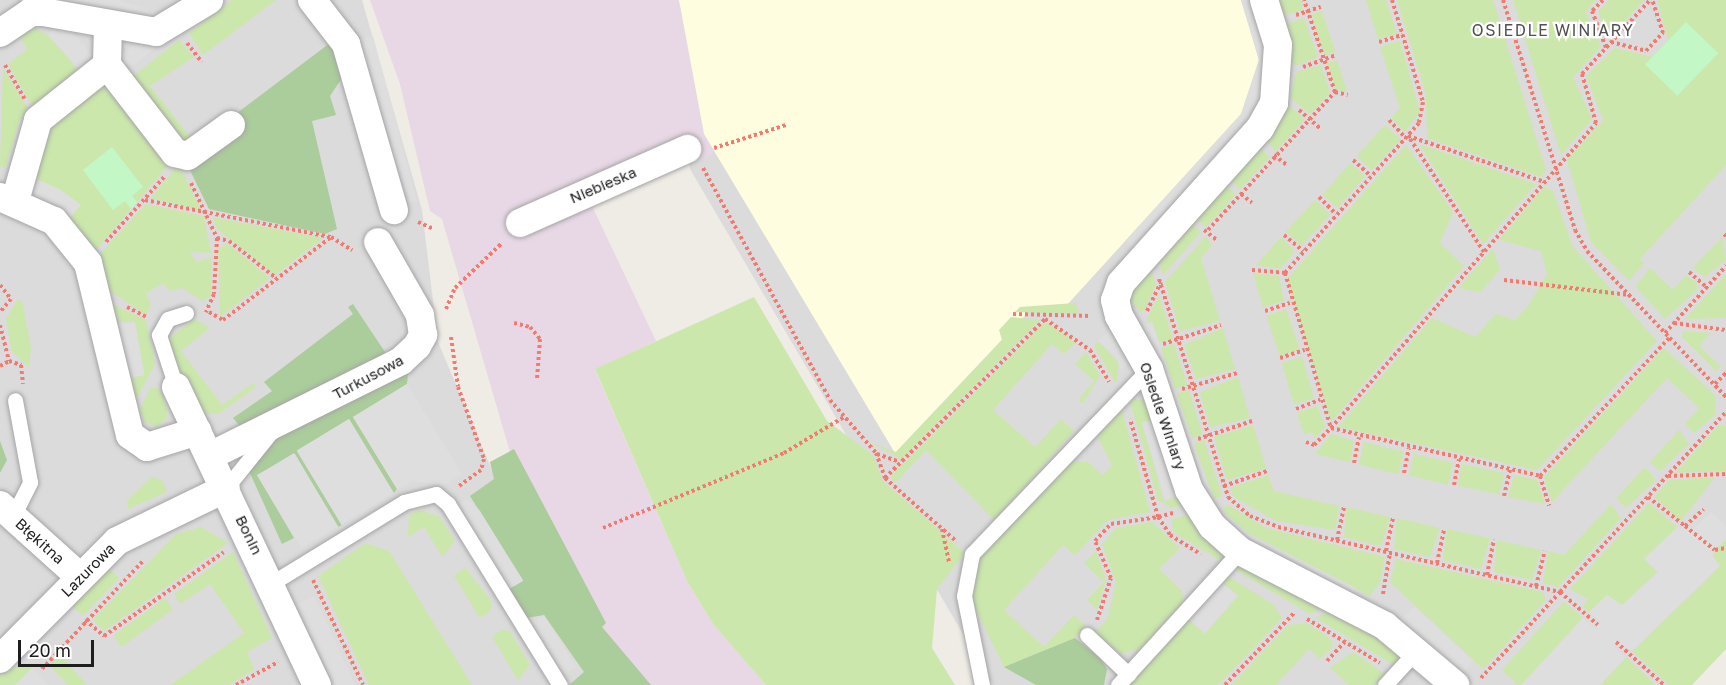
<!DOCTYPE html>
<html>
<head>
<meta charset="utf-8">
<style>
  body { margin:0 }
  #map { position:relative; width:1726px; height:685px; overflow:hidden; background:#efebe5; font-family:"Golos Text",sans-serif }
  div>[style] { position:absolute }
  [style*='--x'] { left:calc(var(--x)*1px); top:calc(var(--y)*1px); width:calc(var(--w)*1px); rotate:calc(var(--a)*1deg) }
  .residential>* { inset:0; background:#dcdbdb }
  .industrial>* { inset:0; background:#e8d7e5 }
  .education>* { inset:0; background:#fefddf }
  .grass>* { inset:0; background:#cbe7ac; transform-origin:0 0 }
  .forest>* { inset:0; background:#abcc9b }
  .park>* { inset:0; background:#c3f7c6; transform-origin:0 0 }
  .parking>* { inset:0; background:#dedede; transform-origin:0 0 }
  .path>* { height:4px; margin-top:-2px; transform-origin:0; background:repeating-linear-gradient(90deg,#f47a70 0 3px,transparent 0 6px) }
  .roads { filter:drop-shadow(0 0 2px #a5a5a5) drop-shadow(0 0 2px #a5a5a5) }
  .lane>* { height:15px; margin:-7.5px; padding:0 7.5px; transform-origin:7.5px; border-radius:7.5px; background:#fff }
  .street>* { height:28px; margin:-14px; padding:0 14px; transform-origin:14px; border-radius:14px; background:#fff }
  span { translate:-50% -50%; white-space:nowrap; text-align:center; line-height:1.15; -webkit-text-stroke:4.5px #fff; paint-order:stroke }
  .street-label { font-size:15px; color:#1e1e1e }
  .neighbourhood-label { font-size:16px; color:#515151; letter-spacing:1.5px }
  .scale { position:absolute; left:18px; top:640px; width:76px; height:27px; box-sizing:border-box; border:3px solid #1e1e1e; border-top:0; padding-left:8px; font-size:18px; line-height:21px; white-space:nowrap; color:#1e1e1e; -webkit-text-stroke:4px #fff; paint-order:stroke }
</style>
</head>
<body>
<div id="map">
  <div class="residential">
    <div style="clip-path:polygon(0 0,362px 0,422px 210px,438px 342px,531px 563px,606px 685px,0 685px)"></div>
    <div style="clip-path:polygon(680px 0,1726px 0,1726px 643px,1685px 685px,993px 685px,690px 169px)"></div>
  </div>
  <div class="industrial">
    <div style="clip-path:polygon(370px 0,679px 0,704px 134px,714px 153px,592px 206px,656px 341px,595px 370px,687px 581px,713px 624px,766px 685px,642px 685px,598px 627px,510px 452px,442px 219px,430px 211px,400px 84px)"></div>
  </div>
  <div class="education">
    <div style="clip-path:polygon(679px 0,1241px 0,1259px 60px,1241px 114px,1066px 306px,1032px 308px,895px 453px,704px 134px)"></div>
  </div>
  <div class="grass">
    <div style="clip-path:polygon(232px 0,276px 0,203px 55px,189px 33px)"></div>
    <div style="clip-path:polygon(1272px 0,1301px 0,1303px 10px,1282px 16px)"></div>
    <div style="clip-path:polygon(1366px 0,1386px 0,1397px 34px,1378px 39px)"></div>
    <div style="clip-path:polygon(1397px 0,1493px 0,1546px 170px,1541px 177px,1427px 138px,1426px 95px)"></div>
    <div style="clip-path:polygon(1513px 0,1596px 0,1586px 12px,1601px 46px,1573px 77px,1592px 119px,1561px 155px)"></div>
    <div style="clip-path:polygon(1609px 0,1644px 0,1609px 39px,1598px 12px)"></div>
    <div style="clip-path:polygon(1657px 0,1726px 0,1726px 165px,1640px 259px,1644px 263px,1629px 281px,1591px 242px,1567px 160px,1603px 120px,1586px 76px,1615px 48px,1652px 57px,1645px 64px,1686px 22px,1668px 40px)"></div>
    <div style="left:1322px;top:11px;width:43px;height:11px;rotate:72deg"></div>
    <div style="clip-path:polygon(1304px 18px,1318px 57px,1295px 66px,1285px 51px,1284px 25px)"></div>
    <div style="clip-path:polygon(33px 27px,53px 38px,77px 69px,94px 59px,36px 113px,8px 64px,27px 49px,20px 36px)"></div>
    <div style="clip-path:polygon(179px 40px,194px 57px,150px 86px,192px 139px,186px 147px,132px 77px)"></div>
    <div style="clip-path:polygon(1400px 41px,1420px 112px,1405px 132px,1391px 118px,1400px 108px,1380px 47px)"></div>
    <div style="clip-path:polygon(1337px 60px,1347px 92px,1336px 90px,1327px 63px)"></div>
    <div style="clip-path:polygon(1321px 65px,1330px 93px,1310px 114px,1290px 97px,1296px 72px)"></div>
    <div style="clip-path:polygon(3px 68px,30px 112px,20px 119px,5px 168px,0 166px)"></div>
    <div style="clip-path:polygon(98px 84px,114px 86px,169px 164px,137px 202px,132px 196px,143px 187px,114px 210px,125px 201px,131px 209px,95px 251px,68px 220px,80px 205px,28px 175px,40px 132px)"></div>
    <div style="clip-path:polygon(1287px 104px,1305px 119px,1276px 151px,1262px 138px)"></div>
    <div style="left:1385px;top:125px;width:21px;height:42px;rotate:43deg"></div>
    <div style="left:1256px;top:144px;width:19px;height:44px;rotate:43deg"></div>
    <div style="clip-path:polygon(1419px 144px,1536px 184px,1483px 244px)"></div>
    <div style="clip-path:polygon(1406px 145px,1453px 212px,1440px 243px,1464px 266px,1331px 422px,1287px 279px)"></div>
    <div style="left:1350px;top:163px;width:20px;height:42px;rotate:41deg"></div>
    <div style="clip-path:polygon(177px 167px,181px 169px,201px 210px,150px 198px)"></div>
    <div style="clip-path:polygon(1222px 182px,1236px 194px,1206px 227px,1195px 218px)"></div>
    <div style="clip-path:polygon(1544px 187px,1553px 191px,1573px 247px,1657px 341px,1537px 470px,1338px 427px,1432px 318px,1475px 337px,1496px 314px,1515px 320px,1528px 306px,1547px 274px,1541px 251px,1499px 240px)"></div>
    <div style="left:1315px;top:200px;width:21px;height:43px;rotate:43deg"></div>
    <div style="clip-path:polygon(146px 204px,204px 216px,211px 253px,190px 252px,196px 262px,212px 257px,211px 295px,203px 301px,182px 288px,169px 291px,164px 283px,146px 293px,151px 304px,146px 315px,106px 288px,97px 257px)"></div>
    <div style="clip-path:polygon(212px 217px,323px 238px,275px 275px,217px 229px)"></div>
    <div style="clip-path:polygon(1193px 224px,1201px 232px,1163px 275px,1156px 255px,1170px 250px)"></div>
    <div style="clip-path:polygon(1206px 236px,1212px 246px,1201px 258px,1220px 321px,1180px 331px,1165px 282px)"></div>
    <div style="clip-path:polygon(1281px 237px,1295px 251px,1280px 269px,1256px 265px)"></div>
    <div style="clip-path:polygon(1722px 237px,1726px 260px,1704px 277px,1693px 268px)"></div>
    <div style="clip-path:polygon(227px 243px,270px 278px,220px 317px,218px 249px)"></div>
    <div style="clip-path:polygon(1493px 249px,1500px 270px,1480px 292px,1458px 288px)"></div>
    <div style="clip-path:polygon(1149px 261px,1156px 285px,1142px 314px,1131px 301px,1131px 284px)"></div>
    <div style="clip-path:polygon(1650px 268px,1673px 290px,1686px 275px,1697px 283px,1697px 290px,1665px 319px,1635px 286px)"></div>
    <div style="clip-path:polygon(1253px 273px,1279px 276px,1284px 301px,1263px 307px)"></div>
    <div style="clip-path:polygon(1726px 274px,1726px 318px,1685px 319px)"></div>
    <div style="clip-path:polygon(1159px 295px,1173px 339px,1159px 343px,1147px 319px)"></div>
    <div style="clip-path:polygon(754px 297px,827px 421px,873px 455px,883px 481px,965px 553px,937px 589px,932px 648px,955px 685px,766px 685px,713px 624px,687px 581px,595px 369px)"></div>
    <div style="clip-path:polygon(17px 300px,22px 301px,31px 347px,29px 367px,12px 352px,6px 319px)"></div>
    <div style="clip-path:polygon(110px 303px,146px 320px,155px 364px,136px 400px,126px 377px,144px 374px,135px 322px,119px 322px)"></div>
    <div style="clip-path:polygon(1075px 303px,1080px 314px,1015px 312px,1020px 307px)"></div>
    <div style="left:1286px;top:309px;width:43px;height:21px;rotate:71deg"></div>
    <div style="clip-path:polygon(1011px 317px,1040px 320px,901px 459px,868px 441px,896px 452px,1002px 340px,999px 330px)"></div>
    <div style="clip-path:polygon(195px 319px,210px 328px,181px 351px,222px 405px,254px 382px,256px 387px,218px 414px,203px 414px,192px 404px,168px 349px,172px 336px)"></div>
    <div style="clip-path:polygon(1045px 322px,1076px 342px,1064px 354px,1052px 344px,993px 410px,1035px 447px,1061px 419px,1074px 431px,994px 520px,926px 450px,895px 483px,890px 477px)"></div>
    <div style="clip-path:polygon(1223px 328px,1235px 369px,1196px 379px,1184px 345px)"></div>
    <div style="clip-path:polygon(1683px 331px,1711px 333px,1699px 346px,1721px 367px,1716px 371px,1682px 337px)"></div>
    <div style="clip-path:polygon(1098px 341px,1119px 363px,1116px 384px,1094px 346px)"></div>
    <div style="left:1174px;top:344px;width:43px;height:14px;rotate:72deg"></div>
    <div style="clip-path:polygon(1664px 348px,1716px 396px,1715px 415px,1694px 433px,1685px 424px,1699px 408px,1667px 378px,1552px 502px,1544px 477px)"></div>
    <div style="clip-path:polygon(1086px 352px,1100px 376px,1083px 403px,1078px 400px,1094px 381px,1075px 364px)"></div>
    <div style="left:1302px;top:357px;width:43px;height:21px;rotate:74deg"></div>
    <div style="clip-path:polygon(1238px 377px,1250px 418px,1210px 427px,1200px 392px)"></div>
    <div style="clip-path:polygon(151px 387px,160px 389px,167px 408px,167px 418px,157px 427px,144px 421px,140px 409px)"></div>
    <div style="left:1189px;top:390px;width:47px;height:14px;rotate:73deg"></div>
    <div style="clip-path:polygon(1129px 398px,1147px 401px,1158px 418px,1143px 424px,1164px 502px,1181px 495px,1186px 505px,1171px 508px,1158px 500px)"></div>
    <div style="clip-path:polygon(1120px 403px,1150px 512px,1108px 520px,1075px 555px,1063px 545px,1004px 610px,1044px 647px,1074px 615px,1086px 626px,1075px 638px,1004px 667px,970px 598px,975px 562px,1065px 462px,1088px 462px,1102px 475px,1112px 466px,1097px 435px)"></div>
    <div style="clip-path:polygon(1317px 406px,1325px 427px,1315px 438px,1312px 432px,1304px 434px,1297px 413px)"></div>
    <div style="left:1253px;top:425px;width:45px;height:41px;rotate:73deg"></div>
    <div style="clip-path:polygon(1718px 426px,1726px 426px,1726px 471px,1675px 473px)"></div>
    <div style="clip-path:polygon(1679px 430px,1689px 444px,1660px 471px,1650px 462px)"></div>
    <div style="clip-path:polygon(1331px 434px,1354px 441px,1350px 462px,1315px 454px)"></div>
    <div style="clip-path:polygon(1204px 440px,1222px 496px,1215px 499px,1193px 444px)"></div>
    <div style="left:1364px;top:442px;width:41px;height:23px;rotate:14deg"></div>
    <div style="left:1414px;top:454px;width:40px;height:22px;rotate:13deg"></div>
    <div style="left:1462px;top:464px;width:43px;height:22px;rotate:12deg"></div>
    <div style="clip-path:polygon(1645px 467px,1656px 480px,1626px 508px,1616px 498px)"></div>
    <div style="clip-path:polygon(1268px 475px,1274px 491px,1339px 506px,1335px 530px,1276px 521px,1234px 497px,1230px 488px)"></div>
    <div style="clip-path:polygon(1514px 475px,1537px 480px,1545px 504px,1508px 497px)"></div>
    <div style="clip-path:polygon(152px 477px,162px 480px,167px 492px,128px 509px,127px 500px)"></div>
    <div style="clip-path:polygon(1715px 477px,1681px 521px,1654px 497px,1669px 480px)"></div>
    <div style="clip-path:polygon(1649px 503px,1677px 527px,1645px 558px,1658px 571px,1622px 606px,1607px 595px,1589px 612px,1582px 606px,1588px 599px,1570px 589px)"></div>
    <div style="clip-path:polygon(1611px 504px,1621px 518px,1558px 587px,1543px 583px,1548px 551px,1564px 555px)"></div>
    <div style="clip-path:polygon(1228px 505px,1266px 528px,1385px 557px,1380px 582px,1370px 596px,1248px 533px,1222px 510px)"></div>
    <div style="clip-path:polygon(1347px 507px,1390px 517px,1381px 546px,1344px 537px)"></div>
    <div style="clip-path:polygon(420px 510px,439px 516px,455px 541px,442px 557px,424px 527px,408px 537px,409px 515px)"></div>
    <div style="clip-path:polygon(1191px 514px,1223px 554px,1221px 561px,1173px 532px,1172px 519px)"></div>
    <div style="clip-path:polygon(1397px 518px,1440px 528px,1430px 557px,1394px 549px)"></div>
    <div style="clip-path:polygon(1152px 522px,1180px 548px,1159px 569px,1182px 591px,1183px 602px,1141px 648px,1121px 654px,1095px 632px,1107px 620px,1116px 582px,1102px 544px,1116px 528px)"></div>
    <div style="clip-path:polygon(201px 527px,228px 543px,104px 631px,93px 620px,176px 534px)"></div>
    <div style="clip-path:polygon(1447px 529px,1490px 538px,1481px 569px,1443px 560px)"></div>
    <div style="clip-path:polygon(1726px 538px,1726px 649px,1692px 685px,1669px 685px,1632px 651px,1720px 566px,1712px 555px)"></div>
    <div style="clip-path:polygon(1497px 540px,1541px 550px,1532px 580px,1494px 572px)"></div>
    <div style="clip-path:polygon(365px 543px,389px 551px,472px 685px,369px 685px,318px 576px)"></div>
    <div style="clip-path:polygon(1096px 551px,1106px 580px,1097px 610px,1087px 600px,1104px 582px,1084px 563px)"></div>
    <div style="clip-path:polygon(233px 552px,272px 638px,247px 652px,254px 669px,229px 685px,170px 685px,244px 633px,210px 584px,180px 604px,174px 594px)"></div>
    <div style="clip-path:polygon(1396px 559px,1543px 592px,1546px 600px,1483px 669px,1390px 582px)"></div>
    <div style="clip-path:polygon(1238px 564px,1329px 605px,1310px 614px,1234px 569px)"></div>
    <div style="clip-path:polygon(465px 567px,492px 602px,490px 611px,480px 618px,454px 576px)"></div>
    <div style="clip-path:polygon(110px 569px,119px 578px,83px 616px,72px 606px)"></div>
    <div style="clip-path:polygon(1227px 576px,1274px 605px,1282px 618px,1218px 685px,1127px 685px,1188px 619px,1204px 633px,1238px 596px,1222px 582px)"></div>
    <div style="left:165px;top:598px;width:14px;height:64px;rotate:54deg"></div>
    <div style="left:1564px;top:601px;width:25px;height:93px;rotate:42deg"></div>
    <div style="clip-path:polygon(1334px 607px,1397px 653px,1398px 661px,1394px 665px,1316px 618px)"></div>
    <div style="clip-path:polygon(1306px 623px,1330px 638px,1333px 646px,1320px 659px,1309px 649px,1276px 685px,1231px 685px,1288px 625px)"></div>
    <div style="clip-path:polygon(501px 630px,510px 631px,530px 665px,518px 680px,492px 637px)"></div>
    <div style="clip-path:polygon(64px 649px,62px 657px,87px 685px,68px 685px,49px 665px)"></div>
    <div style="clip-path:polygon(1353px 652px,1385px 674px,1374px 685px,1349px 685px,1330px 668px)"></div>
    <div style="clip-path:polygon(1626px 657px,1656px 685px,1600px 685px)"></div>
    <div style="clip-path:polygon(21px 664px,32px 668px,15px 685px,0 685px,0 676px)"></div>
  </div>
  <div class="forest">
    <div style="clip-path:polygon(330px 43px,344px 75px,330px 96px,336px 115px,312px 121px,337px 229px,325px 234px,209px 209px,186px 162px,233px 116px)"></div>
    <div style="clip-path:polygon(353px 304px,389px 358px,245px 432px,233px 418px,272px 391px,264px 382px,353px 314px,348px 307px)"></div>
    <div style="clip-path:polygon(409px 364px,407px 384px,353px 417px,397px 489px,394px 493px,349px 419px,297px 451px,342px 525px,338px 527px,295px 454px,257px 475px,294px 538px,282px 544px,249px 471px,283px 428px)"></div>
    <div style="clip-path:polygon(0 441px,7px 460px,0 473px)"></div>
    <div style="clip-path:polygon(514px 449px,606px 623px,602px 627px,651px 685px,569px 685px,584px 672px,544px 615px,527px 618px,509px 589px,523px 580px,470px 496px,494px 479px,490px 462px)"></div>
    <div style="clip-path:polygon(1075px 638px,1101px 659px,1107px 669px,1104px 685px,1036px 685px,1004px 667px)"></div>
  </div>
  <div class="park">
    <div style="left:1686px;top:22px;width:45px;height:59px;rotate:44deg"></div>
    <div style="clip-path:polygon(112px 147px,143px 187px,132px 196px,137px 202px,131px 209px,125px 201px,113px 210px,83px 170px)"></div>
  </div>
  <div class="parking">
    <div style="clip-path:polygon(84px 0,118px 0,159px 13px,143px 25px,75px 8px)"></div>
    <div style="clip-path:polygon(1241px 0,1255px 0,1264px 29px,1266px 100px,1138px 251px,1126px 240px,1241px 114px,1259px 60px)"></div>
    <div style="left:62px;top:21px;width:47px;height:20px;rotate:48deg"></div>
    <div style="left:373px;top:36px;width:171px;height:19px;rotate:75deg"></div>
    <div style="clip-path:polygon(142px 39px,161px 43px,133px 66px,113px 61px)"></div>
    <div style="clip-path:polygon(28px 175px,61px 190px,81px 205px,68px 220px,24px 193px)"></div>
    <div style="left:135px;top:322px;width:54px;height:19px;rotate:80deg"></div>
    <div style="left:1152px;top:322px;width:175px;height:10px;rotate:71deg"></div>
    <div style="clip-path:polygon(1109px 330px,1133px 357px,1121px 371px,1116px 357px,1098px 341px)"></div>
    <div style="clip-path:polygon(407px 384px,462px 474px,445px 485px,412px 481px,397px 489px,353px 417px)"></div>
    <div style="left:1158px;top:418px;width:80px;height:17px;rotate:73deg"></div>
    <div style="left:349px;top:419px;width:87px;height:61px;rotate:59deg"></div>
    <div style="left:294px;top:453px;width:86px;height:43px;rotate:59deg"></div>
    <div style="clip-path:polygon(467px 499px,480px 511px,523px 581px,509px 589px,457px 505px)"></div>
    <div style="clip-path:polygon(1711px 512px,1726px 526px,1726px 538px,1712px 555px,1720px 566px,1632px 651px,1616px 642px,1614px 646px,1626px 657px,1600px 685px,1521px 685px,1583px 618px,1595px 629px,1601px 622px,1589px 612px,1607px 595px,1622px 605px,1658px 572px,1644px 559px,1677px 527px,1693px 530px)"></div>
    <div style="clip-path:polygon(1225px 514px,1248px 533px,1356px 588px,1350px 596px,1244px 542px,1219px 521px)"></div>
    <div style="left:1222px;top:582px;width:21px;height:50px;rotate:41deg"></div>
    <div style="left:314px;top:596px;width:98px;height:19px;rotate:65deg"></div>
    <div style="left:1414px;top:606px;width:81px;height:20px;rotate:43deg"></div>
    <div style="left:544px;top:615px;width:61px;height:17px;rotate:58deg"></div>
    <div style="clip-path:polygon(32px 668px,49px 685px,15px 685px)"></div>
  </div>
  <div class="path">
    <div style="--x:1392;--y:0;--w:107;--a:73.1"></div>
    <div style="--x:1423;--y:102;--w:21;--a:101"></div>
    <div style="--x:1419;--y:123;--w:201;--a:131.8"></div>
    <div style="--x:1285;--y:273;--w:162;--a:73.5"></div>
    <div style="--x:1331;--y:428;--w:404;--a:-49"></div>
    <div style="--x:1596;--y:123;--w:51;--a:-105.9"></div>
    <div style="--x:1582;--y:74;--w:100;--a:-47.4"></div>
    <div style="--x:1503;--y:0;--w:241;--a:72.6"></div>
    <div style="--x:1575;--y:230;--w:24;--a:60"></div>
    <div style="--x:1587;--y:251;--w:202;--a:46.4"></div>
    <div style="--x:1603;--y:0;--w:16;--a:135"></div>
    <div style="--x:1592;--y:11;--w:39;--a:69"></div>
    <div style="--x:1296;--y:15;--w:26;--a:-18"></div>
    <div style="--x:1379;--y:42;--w:24;--a:-17"></div>
    <div style="--x:1611;--y:42;--w:36;--a:14"></div>
    <div style="--x:1646;--y:51;--w:25;--a:-47"></div>
    <div style="--x:1663;--y:33;--w:35;--a:-108"></div>
    <div style="--x:187;--y:43;--w:24;--a:52"></div>
    <div style="--x:5;--y:65;--w:39;--a:60"></div>
    <div style="--x:1303;--y:67;--w:35;--a:-20"></div>
    <div style="--x:1335;--y:92;--w:13;--a:13"></div>
    <div style="--x:1299;--y:110;--w:29;--a:41"></div>
    <div style="--x:1389;--y:120;--w:25;--a:47"></div>
    <div style="--x:714;--y:148;--w:76;--a:-17.7"></div>
    <div style="--x:1274;--y:155;--w:16;--a:38"></div>
    <div style="--x:1353;--y:160;--w:24;--a:42"></div>
    <div style="--x:703;--y:168;--w:264;--a:61.3"></div>
    <div style="--x:830;--y:400;--w:70;--a:49"></div>
    <div style="--x:876;--y:453;--w:27;--a:70"></div>
    <div style="--x:885;--y:478;--w:96;--a:41.6"></div>
    <div style="--x:191;--y:183;--w:61;--a:64.7"></div>
    <div style="--x:217;--y:238;--w:56;--a:93.1"></div>
    <div style="--x:214;--y:294;--w:20;--a:114"></div>
    <div style="--x:1241;--y:194;--w:14;--a:39"></div>
    <div style="--x:1319;--y:197;--w:24;--a:45"></div>
    <div style="--x:145;--y:200;--w:190;--a:11.3"></div>
    <div style="--x:331;--y:237;--w:25;--a:32"></div>
    <div style="--x:418;--y:222;--w:17;--a:24"></div>
    <div style="--x:1204;--y:230;--w:16;--a:38"></div>
    <div style="--x:1208;--y:230;--w:188;--a:-47.4"></div>
    <div style="--x:1335;--y:92;--w:97;--a:-108.6"></div>
    <div style="--x:1724;--y:234;--w:3;--a:45"></div>
    <div style="--x:1284;--y:235;--w:25;--a:40"></div>
    <div style="--x:217;--y:238;--w:12;--a:14"></div>
    <div style="--x:229;--y:241;--w:60;--a:38.2"></div>
    <div style="--x:106;--y:242;--w:89;--a:-48.2"></div>
    <div style="--x:1484;--y:252;--w:139;--a:-123.2"></div>
    <div style="--x:1408;--y:136;--w:145;--a:18.6"></div>
    <div style="--x:1252;--y:270;--w:33;--a:5"></div>
    <div style="--x:1689;--y:272;--w:23;--a:41"></div>
    <div style="--x:1159;--y:279;--w:229;--a:72.4"></div>
    <div style="--x:1228;--y:497;--w:29;--a:41"></div>
    <div style="--x:1250;--y:516;--w:30;--a:21"></div>
    <div style="--x:1278;--y:527;--w:289;--a:13"></div>
    <div style="--x:1560;--y:592;--w:245;--a:-47.3"></div>
    <div style="--x:1504;--y:280;--w:126;--a:6.8"></div>
    <div style="--x:0;--y:285;--w:18;--a:52"></div>
    <div style="--x:11;--y:299;--w:17;--a:130"></div>
    <div style="--x:127;--y:307;--w:22;--a:27"></div>
    <div style="--x:446;--y:309;--w:23;--a:-67"></div>
    <div style="--x:455;--y:288;--w:65;--a:-43.8"></div>
    <div style="--x:1147;--y:311;--w:32;--a:-64"></div>
    <div style="--x:1265;--y:311;--w:26;--a:-18"></div>
    <div style="--x:209;--y:312;--w:16;--a:30"></div>
    <div style="--x:223;--y:320;--w:136;--a:-37.5"></div>
    <div style="--x:1013;--y:314;--w:78;--a:1.5"></div>
    <div style="--x:514;--y:323;--w:16;--a:14"></div>
    <div style="--x:530;--y:327;--w:16;--a:50"></div>
    <div style="--x:540;--y:339;--w:40;--a:94.3"></div>
    <div style="--x:1674;--y:323;--w:52;--a:7.7"></div>
    <div style="--x:0;--y:325;--w:37;--a:76"></div>
    <div style="--x:1665;--y:333;--w:91;--a:-47.7"></div>
    <div style="--x:451;--y:337;--w:50;--a:82"></div>
    <div style="--x:458;--y:387;--w:77;--a:70.1"></div>
    <div style="--x:484;--y:459;--w:11;--a:105"></div>
    <div style="--x:481;--y:470;--w:27;--a:144"></div>
    <div style="--x:1163;--y:344;--w:61;--a:-18.1"></div>
    <div style="--x:1280;--y:358;--w:26;--a:-18"></div>
    <div style="--x:0;--y:366;--w:10;--a:-29"></div>
    <div style="--x:9;--y:361;--w:13;--a:18"></div>
    <div style="--x:21;--y:365;--w:19;--a:84"></div>
    <div style="--x:1715;--y:384;--w:16;--a:-45"></div>
    <div style="--x:1182;--y:389;--w:57;--a:-16.2"></div>
    <div style="--x:1296;--y:409;--w:26;--a:-21"></div>
    <div style="--x:1198;--y:439;--w:57;--a:-18.4"></div>
    <div style="--x:1306;--y:442;--w:9;--a:21"></div>
    <div style="--x:1314;--y:445;--w:24;--a:-45"></div>
    <div style="--x:1331;--y:428;--w:214;--a:12.9"></div>
    <div style="--x:1540;--y:476;--w:189;--a:-46.9"></div>
    <div style="--x:877;--y:454;--w:24;--a:19"></div>
    <div style="--x:1354;--y:463;--w:26;--a:-79"></div>
    <div style="--x:1404;--y:473;--w:25;--a:-79"></div>
    <div style="--x:1540;--y:476;--w:31;--a:73"></div>
    <div style="--x:1668;--y:476;--w:58;--a:-2"></div>
    <div style="--x:885;--y:478;--w:226;--a:-44.8"></div>
    <div style="--x:1045;--y:319;--w:55;--a:34.6"></div>
    <div style="--x:1090;--y:350;--w:37;--a:59"></div>
    <div style="--x:1454;--y:485;--w:26;--a:-79"></div>
    <div style="--x:1224;--y:486;--w:46;--a:-19.2"></div>
    <div style="--x:1504;--y:496;--w:27;--a:-77"></div>
    <div style="--x:1648;--y:497;--w:47;--a:38.1"></div>
    <div style="--x:1685;--y:526;--w:25;--a:-42"></div>
    <div style="--x:1173;--y:513;--w:16;--a:165"></div>
    <div style="--x:1158;--y:517;--w:22;--a:56"></div>
    <div style="--x:1170;--y:535;--w:36;--a:32"></div>
    <div style="--x:1685;--y:526;--w:38;--a:39"></div>
    <div style="--x:1715;--y:550;--w:11;--a:-10"></div>
    <div style="--x:603;--y:528;--w:196;--a:-22.5"></div>
    <div style="--x:784;--y:453;--w:70;--a:-31"></div>
    <div style="--x:942;--y:529;--w:35;--a:78"></div>
    <div style="--x:1337;--y:540;--w:34;--a:-78"></div>
    <div style="--x:1386;--y:551;--w:35;--a:-78"></div>
    <div style="--x:1437;--y:563;--w:35;--a:-78"></div>
    <div style="--x:1487;--y:575;--w:36;--a:-79"></div>
    <div style="--x:313;--y:580;--w:116;--a:64.5"></div>
    <div style="--x:1536;--y:586;--w:36;--a:-76"></div>
    <div style="--x:1383;--y:594;--w:43;--a:-80.5"></div>
    <div style="--x:1307;--y:619;--w:85;--a:31.1"></div>
    <div style="--x:85;--y:620;--w:25;--a:40"></div>
    <div style="--x:104;--y:636;--w:146;--a:-35"></div>
    <div style="--x:1097;--y:620;--w:44;--a:-71.6"></div>
    <div style="--x:1111;--y:578;--w:40;--a:-113.4"></div>
    <div style="--x:1095;--y:541;--w:23;--a:-47"></div>
    <div style="--x:1111;--y:524;--w:48;--a:-8.5"></div>
    <div style="--x:1158;--y:517;--w:102;--a:-105.9"></div>
    <div style="--x:1616;--y:642;--w:64;--a:41.9"></div>
    <div style="--x:1327;--y:661;--w:26;--a:-47"></div>
    <div style="--x:42;--y:669;--w:149;--a:-46.9"></div>
    <div style="--x:1481;--y:678;--w:117;--a:-47.4"></div>
    <div style="--x:1560;--y:592;--w:50;--a:41"></div>
    <div style="--x:236;--y:685;--w:48;--a:-28.7"></div>
    <div style="--x:1225;--y:685;--w:101;--a:-46.2"></div>
  </div>
  <div class="roads">
    <div class="lane">
      <div style="--x:176;--y:387;--w:55;--a:-108.1"></div>
      <div style="--x:159;--y:335;--w:18;--a:-61"></div>
      <div style="--x:168;--y:319;--w:19;--a:-18"></div>
      <div style="--x:226;--y:488;--w:72;--a:-51.2"></div>
      <div style="--x:13;--y:516;--w:38;--a:-63"></div>
      <div style="--x:30;--y:482;--w:83;--a:-100.4"></div>
      <div style="--x:272;--y:583;--w:155;--a:-31.5"></div>
      <div style="--x:404;--y:502;--w:33;--a:-14"></div>
      <div style="--x:436;--y:494;--w:16;--a:40"></div>
      <div style="--x:448;--y:504;--w:213;--a:58.3"></div>
      <div style="--x:1087;--y:635;--w:57;--a:43.6"></div>
      <div style="--x:982;--y:685;--w:91;--a:-101.4"></div>
      <div style="--x:964;--y:596;--w:43;--a:-79.2"></div>
      <div style="--x:972;--y:554;--w:256;--a:-46.3"></div>
      <div style="--x:1118;--y:685;--w:181;--a:-47.7"></div>
      <div style="--x:1385;--y:685;--w:46;--a:-47.6"></div>
    </div>
    <div class="street">
      <div style="--x:312;--y:0;--w:56;--a:52.3"></div>
      <div style="--x:346;--y:44;--w:173;--a:73.9"></div>
      <div style="--x:1264;--y:0;--w:47;--a:72.7"></div>
      <div style="--x:1278;--y:45;--w:58;--a:93.9"></div>
      <div style="--x:1274;--y:103;--w:29;--a:119"></div>
      <div style="--x:1260;--y:128;--w:208;--a:131.9"></div>
      <div style="--x:1121;--y:283;--w:18;--a:109"></div>
      <div style="--x:1115;--y:300;--w:16;--a:76"></div>
      <div style="--x:1119;--y:316;--w:61;--a:60.5"></div>
      <div style="--x:1149;--y:369;--w:127;--a:71.7"></div>
      <div style="--x:1189;--y:490;--w:43;--a:57.4"></div>
      <div style="--x:1212;--y:526;--w:38;--a:42"></div>
      <div style="--x:1240;--y:551;--w:163;--a:27.3"></div>
      <div style="--x:1385;--y:626;--w:92;--a:40.1"></div>
      <div style="--x:108;--y:24;--w:41;--a:91.4"></div>
      <div style="--x:107;--y:65;--w:111;--a:52.3"></div>
      <div style="--x:175;--y:153;--w:13;--a:13"></div>
      <div style="--x:188;--y:156;--w:53;--a:-35.8"></div>
      <div style="--x:0;--y:33;--w:37;--a:-34"></div>
      <div style="--x:31;--y:12;--w:12;--a:0"></div>
      <div style="--x:43;--y:12;--w:115;--a:10"></div>
      <div style="--x:156;--y:32;--w:62;--a:-31.1"></div>
      <div style="--x:0;--y:197;--w:59;--a:24"></div>
      <div style="--x:54;--y:221;--w:54;--a:51"></div>
      <div style="--x:88;--y:263;--w:177;--a:76.3"></div>
      <div style="--x:130;--y:435;--w:21;--a:35"></div>
      <div style="--x:147;--y:447;--w:53;--a:-17.4"></div>
      <div style="--x:15;--y:201;--w:84;--a:-74.1"></div>
      <div style="--x:38;--y:120;--w:88;--a:-38.6"></div>
      <div style="--x:520;--y:223;--w:183;--a:-23.9"></div>
      <div style="--x:176;--y:387;--w:330;--a:64.7"></div>
      <div style="--x:210;--y:456;--w:213;--a:-26.4"></div>
      <div style="--x:401;--y:361;--w:22;--a:-43"></div>
      <div style="--x:417;--y:346;--w:13;--a:-61"></div>
      <div style="--x:423;--y:335;--w:20;--a:-99"></div>
      <div style="--x:420;--y:315;--w:84;--a:-119.9"></div>
      <div style="--x:0;--y:505;--w:108;--a:42"></div>
      <div style="--x:0;--y:659;--w:166;--a:-45.2"></div>
      <div style="--x:117;--y:541;--w:121;--a:-25.9"></div>
    </div>
  </div>
  <div class="street-label">
    <span style="left:603px;top:185px;rotate:-23deg">Niebieska</span>
    <span style="left:368px;top:377px;rotate:-28deg">Turkusowa</span>
    <span style="left:1163px;top:416px;rotate:71deg">Osiedle Winiary</span>
    <span style="left:249px;top:535px;rotate:64deg">Bonin</span>
    <span style="left:40px;top:541px;rotate:42deg">Błękitna</span>
    <span style="left:88px;top:570px;rotate:-45deg">Lazurowa</span>
  </div>
  <div class="neighbourhood-label">
    <span style="left:1553px;top:30px">OSIEDLE WINIARY</span>
  </div>
  <div class="scale">20 m</div>
</div>
</body>
</html>
